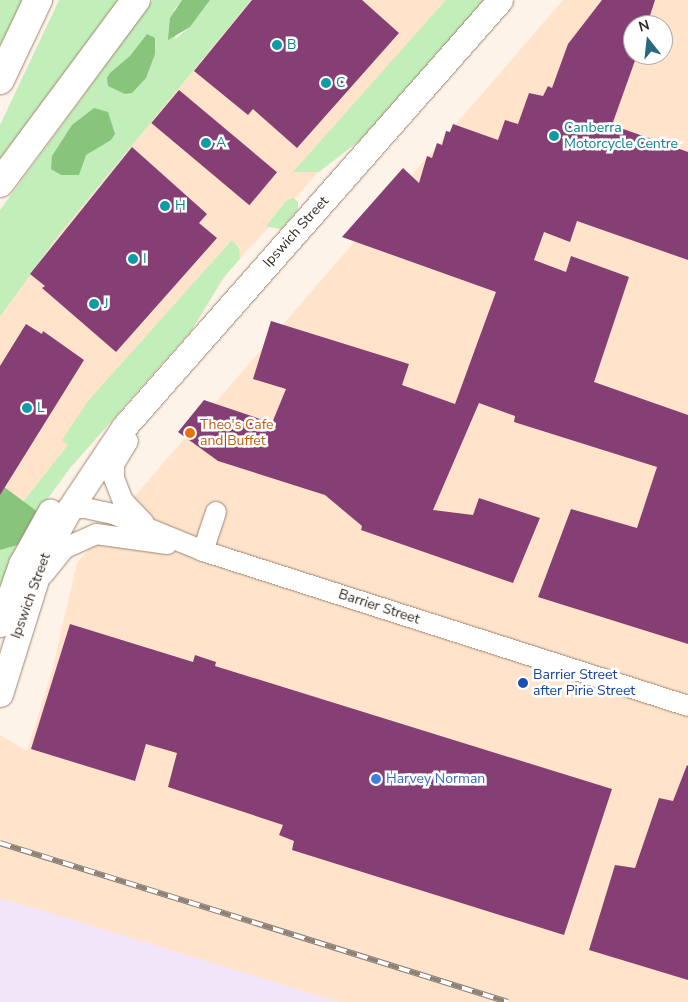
<!DOCTYPE html>
<html>
<head>
<meta charset="utf-8">
<style>
  body { margin:0 }
  #map { position:relative; width:688px; height:1002px; overflow:hidden; background:#fef3e9; font-family:"Nunito Sans",sans-serif }
  div>[style] { position:absolute }
  [style*='--x'] { left:calc(var(--x)*1px); top:calc(var(--y)*1px); width:calc(var(--w)*1px); rotate:calc(var(--a)*1deg) }
  .built>* { inset:0; background:#ffe3cb }
  .industrial>* { inset:0; background:#f3e5f9 }
  .green>* { inset:0; background:#c2eeb9 }
  .forest>* { inset:0; background:#88c47b }
  .building>* { inset:0; background:#853f74; transform-origin:0 0 }
  .roads { filter:drop-shadow(0 0 1px #9f856f) drop-shadow(0 0 1px #9f856f) }
  .minor>* { height:20px; margin:-10px; padding:0 10px; transform-origin:10px; border-radius:10px; background:#fff }
  .major>* { height:25px; margin:-12.5px; padding:0 12.5px; transform-origin:12.5px; border-radius:12.5px; background:#fff }
  .highway>* { height:28px; margin:-14px; padding:0 14px; transform-origin:14px; border-radius:14px; background:#fff }
  .rail>* { height:5.5px; margin-top:-2.75px; transform-origin:0; background:repeating-linear-gradient(90deg,#fff 0 11px,#8c8278 0 22px); box-sizing:border-box; border-block:1px solid #8c8278 }
  .dots>* { width:14px; height:14px; translate:-50% -50%; box-sizing:border-box; border:2px solid #fff; border-radius:50% }
  span { translate:-50% -50%; white-space:nowrap; text-align:center; line-height:1.15; -webkit-text-stroke:5px #fff; paint-order:stroke }
  .culture-label { font-size:14px; color:#0d838f }
  .left { translate:0 -50%; text-align:left }
  .street-label { font-size:14px; color:#342a20 }
  .food-label { font-size:14px; color:#c56008 }
  .transit-label { font-size:14px; color:#164399 }
  .shop-label { font-size:14px; color:#366cbe }
  .north { position:absolute; left:623px; top:15px; width:50px; height:50px; box-sizing:border-box; background:#fff; border:1px solid #aeaaa6; border-radius:50%; rotate:344deg; font-size:14px; font-weight:700; line-height:20px; text-align:center; color:#342a20 }
  .north::after { content:''; display:block; margin:auto; width:18px; height:22px; background:#29697d; clip-path:polygon(50% 0,100% 100%,50% 72%,0 100%) }
</style>
</head>
<body>
<div id="map">
  <div class="built">
    <div style="clip-path:polygon(251px 0,487px 0,366px 135px,317px 173px,295px 199px,298px 210px,281px 229px,269px 227px,230px 269px,191px 331px,70px 468px,38px 512px,0 484px,0 317px,58px 236px)"></div>
    <div style="clip-path:polygon(evenodd,563px 0,688px 0,688px 1002px,338px 1002px,0 899px,0 735px,27px 751px,52px 671px,77px 563px,563px 0,633px 25px,663px 25px,663px 55px,633px 55px,633px 25px)"></div>
  </div>
  <div class="industrial">
    <div style="clip-path:polygon(0 899px,38px 909px,338px 1002px,0 1002px)"></div>
  </div>
  <div class="green">
    <div style="clip-path:polygon(0 0,24px 0,0 45px)"></div>
    <div style="clip-path:polygon(59px 0,125px 0,0 167px,0 125px)"></div>
    <div style="clip-path:polygon(153px 0,182px 0,174px 10px,175px 39px,190px 27px,210px 0,251px 0,58px 236px,0 317px,0 210px)"></div>
    <div style="clip-path:polygon(446px 0,487px 0,364px 137px,319px 172px,293px 172px)"></div>
    <div style="clip-path:polygon(293px 198px,298px 202px,298px 210px,281px 229px,266px 226px,286px 201px)"></div>
    <div style="clip-path:polygon(232px 240px,239px 248px,240px 259px,223px 278px,191px 331px,70px 468px,38px 512px,23px 502px,68px 445px,62px 440px,88px 401px)"></div>
    <div style="clip-path:polygon(18px 545px,0 589px,0 550px)"></div>
  </div>
  <div class="forest">
    <div style="clip-path:polygon(182px 0,210px 0,190px 27px,168px 40px,170px 18px)"></div>
    <div style="clip-path:polygon(147px 34px,155px 38px,155px 54px,146px 78px,132px 93px,125px 94px,108px 86px,107px 78px,110px 73px,130px 56px)"></div>
    <div style="clip-path:polygon(94px 108px,108px 112px,115px 134px,111px 140px,86px 155px,79px 175px,61px 175px,51px 169px,52px 156px,72px 125px)"></div>
    <div style="clip-path:polygon(0 484px,38px 512px,18px 545px,0 550px)"></div>
  </div>
  <div class="building">
    <div style="clip-path:polygon(252px 0,362px 0,399px 33px,297px 148px,253px 109px,248px 115px,194px 71px)"></div>
    <div style="clip-path:polygon(602px 0,655px 0,647px 25px,633px 25px,633px 55px,637px 55px,612px 125px,688px 152px,688px 260px,577px 221px,570px 242px,544px 232px,534px 260px,566px 272px,571px 256px,629px 277px,594px 382px,688px 415px,688px 644px,538px 597px,571px 509px,637px 528px,657px 467px,514px 422px,515px 416px,479px 403px,433px 510px,473px 515px,479px 498px,540px 518px,513px 583px,361px 530px,362px 526px,325px 495px,218px 461px,178px 432px,204px 400px,272px 423px,286px 389px,253px 379px,271px 321px,409px 364px,402px 385px,455px 404px,496px 292px,342px 237px,403px 168px,419px 183px,427px 156px,432px 158px,437px 143px,442px 145px,446px 131px,450px 132px,453px 124px,498px 140px,505px 120px,518px 124px,529px 93px,543px 96px,548px 86px,552px 88px,568px 44px)"></div>
    <div style="left:179px;top:90px;width:128px;height:43px;rotate:40deg"></div>
    <div style="clip-path:polygon(132px 147px,207px 214px,199px 223px,217px 238px,116px 352px,42px 288px,45px 286px,30px 274px)"></div>
    <div style="clip-path:polygon(26px 324px,42px 334px,43px 331px,84px 360px,0 495px,0 366px)"></div>
    <div style="clip-path:polygon(70px 624px,193px 662px,195px 655px,216px 662px,215px 666px,612px 789px,564px 935px,292px 850px,294px 841px,279px 835px,283px 825px,168px 787px,177px 753px,146px 744px,135px 781px,31px 749px)"></div>
    <div style="clip-path:polygon(687px 765px,688px 766px,688px 980px,589px 950px,615px 865px,635px 868px,659px 798px,673px 801px)"></div>
  </div>
  <div class="roads">
    <div class="minor">
      <div style="--x:128;--y:441;--w:27;--a:121"></div>
      <div style="--x:114;--y:464;--w:14;--a:90"></div>
      <div style="--x:114;--y:478;--w:25;--a:69"></div>
      <div style="--x:123;--y:501;--w:30;--a:46"></div>
      <div style="--x:70;--y:508;--w:15;--a:0"></div>
      <div style="--x:85;--y:508;--w:29;--a:12"></div>
      <div style="--x:113;--y:514;--w:97;--a:22.3"></div>
      <div style="--x:203;--y:551;--w:509;--a:17.72"></div>
      <div style="--x:203;--y:551;--w:41;--a:-71.6"></div>
      <div style="--x:43;--y:575;--w:35;--a:-51"></div>
      <div style="--x:65;--y:548;--w:34;--a:-24"></div>
      <div style="--x:96;--y:534;--w:72;--a:8"></div>
    </div>
    <div class="major">
      <div style="--x:0;--y:624;--w:64;--a:-70.7"></div>
      <div style="--x:21;--y:564;--w:60;--a:-60.9"></div>
      <div style="--x:0;--y:694;--w:144;--a:-72.6"></div>
      <div style="--x:43;--y:557;--w:56;--a:-61.1"></div>
      <div style="--x:70;--y:508;--w:97;--a:-56.3"></div>
      <div style="--x:124;--y:427;--w:569;--a:-48.63"></div>
    </div>
    <div class="highway">
      <div style="--x:0;--y:80;--w:89;--a:-64.6"></div>
      <div style="--x:0;--y:183;--w:228;--a:-53.4"></div>
    </div>
  </div>
  <div class="rail">
    <div style="--x:0;--y:843;--w:532;--a:17.38"></div>
  </div>
  <div class="dots">
    <div style="left:277px;top:45px;background:#0f9aa8"></div>
    <div style="left:326px;top:83px;background:#0f9aa8"></div>
    <div style="left:554px;top:136px;background:#0f9aa8"></div>
    <div style="left:206px;top:143px;background:#0f9aa8"></div>
    <div style="left:165px;top:206px;background:#0f9aa8"></div>
    <div style="left:133px;top:259px;background:#0f9aa8"></div>
    <div style="left:94px;top:304px;background:#0f9aa8"></div>
    <div style="left:27px;top:408px;background:#0f9aa8"></div>
    <div style="left:190px;top:433px;background:#e8710a"></div>
    <div style="left:523px;top:683px;background:#1a4fb4"></div>
    <div style="left:376px;top:779px;background:#3f7fe0"></div>
  </div>
  <div class="culture-label">
    <span class="left" style="left:287px;top:45px">B</span>
    <span class="left" style="left:336px;top:83px">C</span>
    <span class="left" style="left:564px;top:136px">Canberra<br>Motorcycle Centre</span>
    <span class="left" style="left:216px;top:143px">A</span>
    <span class="left" style="left:175px;top:206px">H</span>
    <span class="left" style="left:143px;top:259px">I</span>
    <span class="left" style="left:104px;top:304px">J</span>
    <span class="left" style="left:37px;top:408px">L</span>
  </div>
  <div class="street-label">
    <span style="left:296px;top:232px;rotate:-48deg">Ipswich Street</span>
    <span style="left:31px;top:596px;rotate:-70deg">Ipswich Street</span>
    <span style="left:379px;top:607px;rotate:18deg">Barrier Street</span>
  </div>
  <div class="food-label">
    <span class="left" style="left:200px;top:433px">Theo's Cafe<br>and Buffet</span>
  </div>
  <div class="transit-label">
    <span class="left" style="left:533px;top:683px">Barrier Street<br>after Pirie Street</span>
  </div>
  <div class="shop-label">
    <span class="left" style="left:386px;top:779px">Harvey Norman</span>
  </div>
  <div class="north">N</div>
</div>
</body>
</html>
